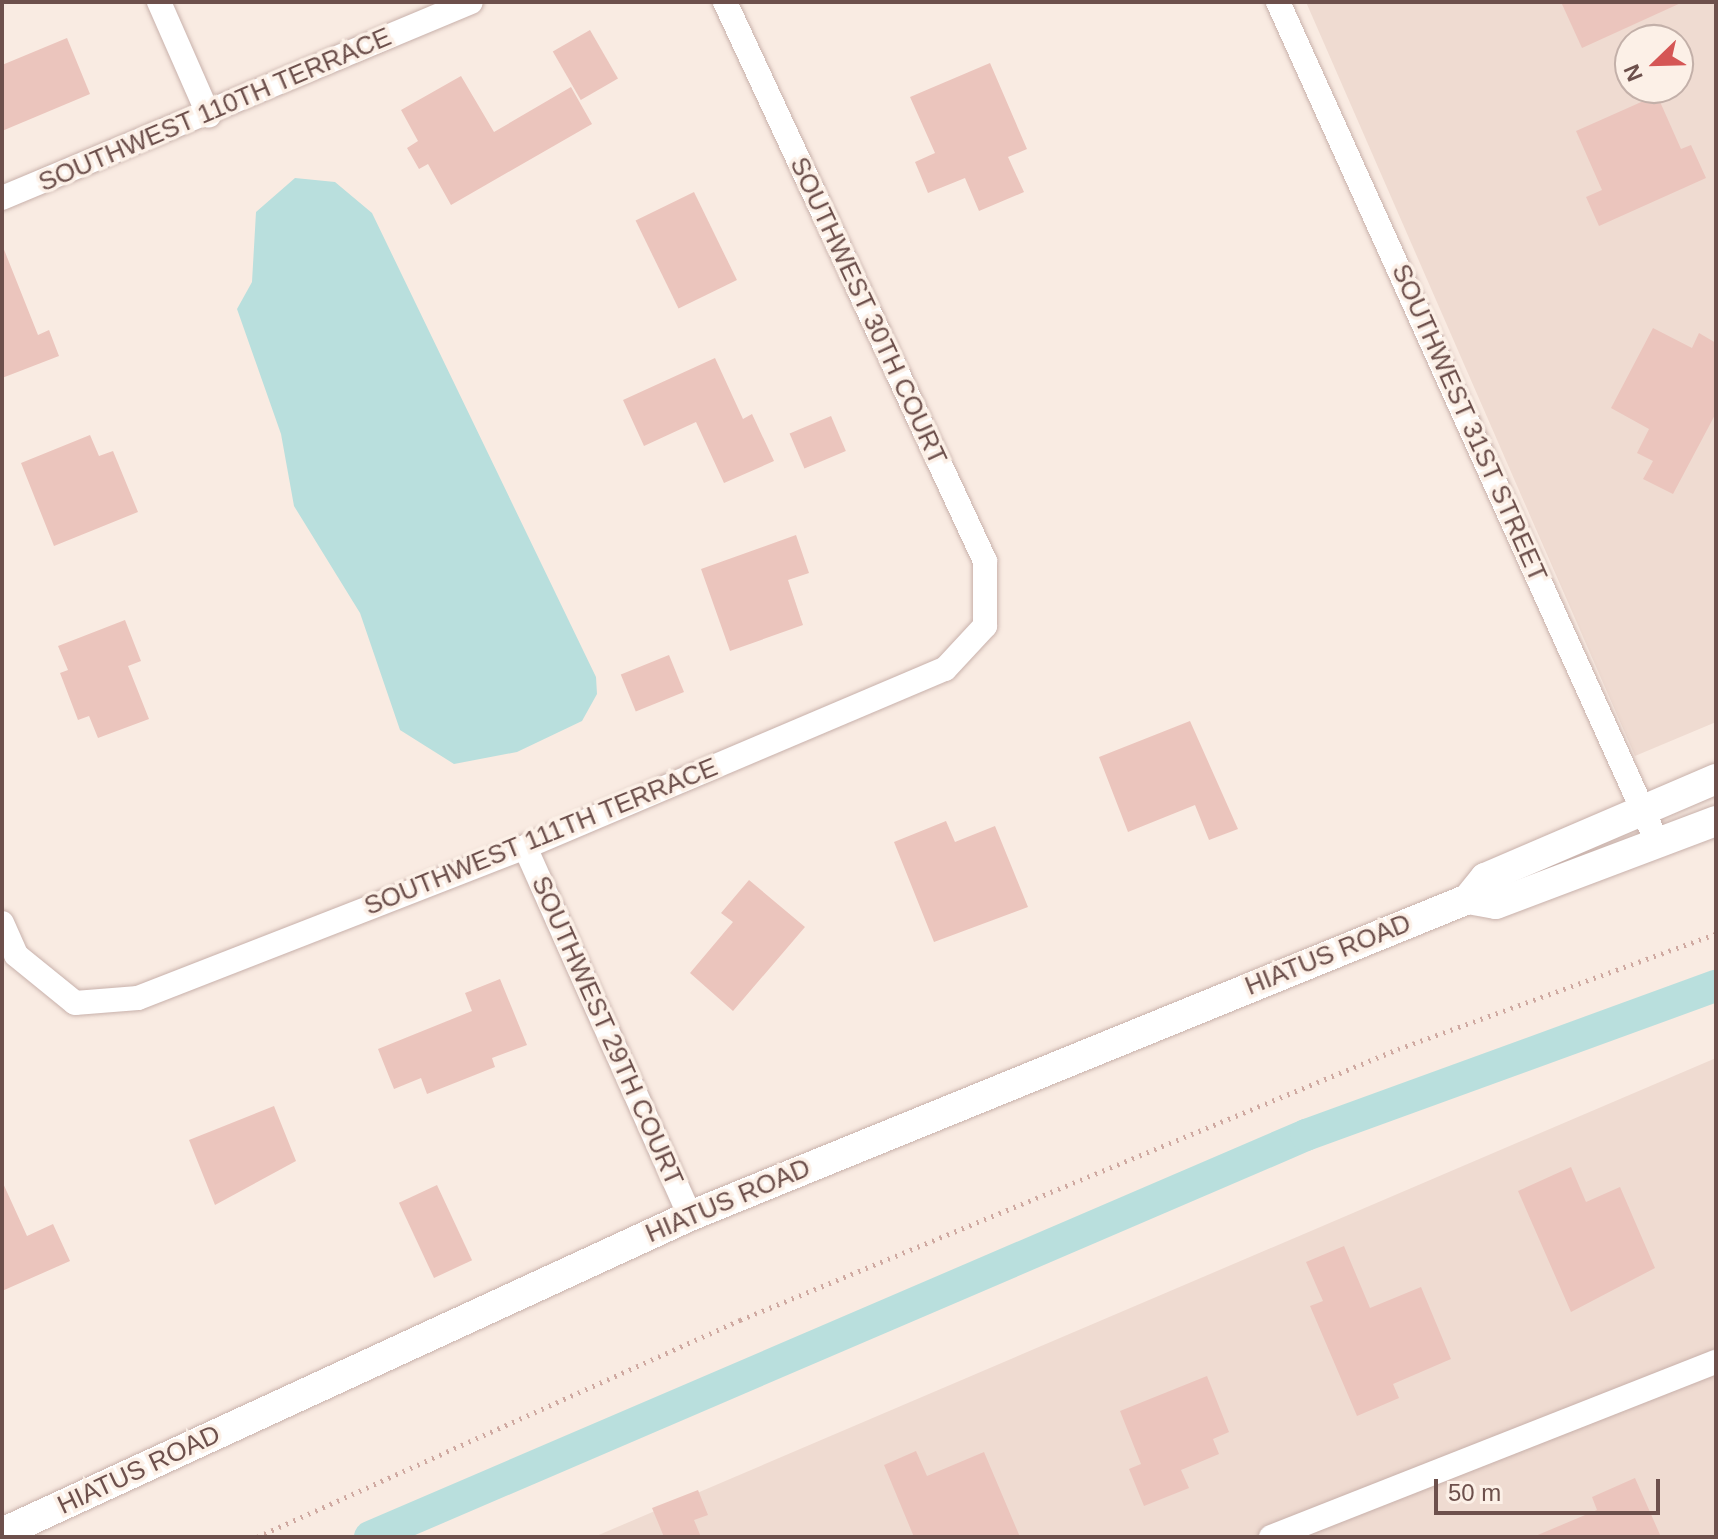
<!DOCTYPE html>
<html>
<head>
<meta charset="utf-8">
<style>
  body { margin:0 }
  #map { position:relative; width:1718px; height:1539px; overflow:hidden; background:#f9ebe2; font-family:Helvetica,sans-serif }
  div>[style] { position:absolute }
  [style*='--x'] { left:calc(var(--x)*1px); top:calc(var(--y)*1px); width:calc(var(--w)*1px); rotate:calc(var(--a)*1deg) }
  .residential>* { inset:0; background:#efdbd1 }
  .water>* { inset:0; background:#b9dfdd }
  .canal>* { height:32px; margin:-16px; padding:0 16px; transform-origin:16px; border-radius:16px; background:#b9dfdd }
  .building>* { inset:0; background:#ebc5bd; transform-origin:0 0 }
  .path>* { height:5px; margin-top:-2.5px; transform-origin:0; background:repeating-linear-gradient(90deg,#cfa9a1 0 2px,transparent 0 8px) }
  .roads { filter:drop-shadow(0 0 2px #c8b1ab) drop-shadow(0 0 2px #c8b1ab) }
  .minor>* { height:24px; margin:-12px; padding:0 12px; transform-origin:12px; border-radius:12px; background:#fff }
  .tertiary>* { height:30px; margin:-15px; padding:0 15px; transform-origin:15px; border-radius:15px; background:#fff }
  span { translate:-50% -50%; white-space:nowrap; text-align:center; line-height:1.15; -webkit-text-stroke:7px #fcf0e7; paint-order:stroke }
  .street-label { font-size:26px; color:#6d504c }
  .frame { position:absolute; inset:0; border:4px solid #6d504c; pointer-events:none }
  .north { position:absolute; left:1614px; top:24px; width:80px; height:80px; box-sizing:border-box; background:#fcf0e7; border:2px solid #c3b0a9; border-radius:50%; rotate:247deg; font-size:22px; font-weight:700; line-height:32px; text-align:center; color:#6d504c }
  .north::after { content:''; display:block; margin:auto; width:28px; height:36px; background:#d55655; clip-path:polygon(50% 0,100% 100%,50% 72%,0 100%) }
  .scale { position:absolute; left:1434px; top:1479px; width:226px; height:36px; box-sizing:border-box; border:4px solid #6d504c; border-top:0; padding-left:10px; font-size:24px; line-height:28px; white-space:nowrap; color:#6d504c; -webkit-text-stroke:6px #fcf0e7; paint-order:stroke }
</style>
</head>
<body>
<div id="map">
  <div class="residential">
    <div style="clip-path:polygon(evenodd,1306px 2px,1716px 2px,1716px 722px,1635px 756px,1306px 2px,1630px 40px,1678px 40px,1678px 88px,1630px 88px,1630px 40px)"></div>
    <div style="clip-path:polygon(1716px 1058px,1716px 1537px,594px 1537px)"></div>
  </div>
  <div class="water">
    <div style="clip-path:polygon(295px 178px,335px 182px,372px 213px,596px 677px,597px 694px,582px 721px,517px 752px,454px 764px,400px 730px,360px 613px,294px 506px,281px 434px,237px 309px,252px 282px,256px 212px)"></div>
  </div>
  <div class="canal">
    <div style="--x:370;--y:1537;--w:1019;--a:-23.24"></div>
    <div style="--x:1306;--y:1135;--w:436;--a:-20"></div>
  </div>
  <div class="building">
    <div style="clip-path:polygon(1561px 2px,1683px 2px,1582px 48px)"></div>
    <div style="left:590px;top:30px;width:56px;height:43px;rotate:60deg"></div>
    <div style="clip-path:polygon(67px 38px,90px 94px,2px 131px,2px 65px)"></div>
    <div style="clip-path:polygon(990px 63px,1027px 149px,1008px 157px,1024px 192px,979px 211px,965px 178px,928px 193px,915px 162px,935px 153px,910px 97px)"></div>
    <div style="clip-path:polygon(461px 76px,494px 132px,571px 87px,592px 124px,451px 205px,428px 164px,419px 169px,407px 148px,418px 141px,401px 110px)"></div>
    <div style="clip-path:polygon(1657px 95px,1681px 149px,1691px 145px,1706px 178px,1599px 226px,1586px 197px,1602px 190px,1576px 131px)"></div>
    <div style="left:694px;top:192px;width:98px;height:65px;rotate:64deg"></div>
    <div style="clip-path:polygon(3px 247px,38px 335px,49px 330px,59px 356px,2px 378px)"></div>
    <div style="clip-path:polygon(1653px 328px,1692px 348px,1699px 333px,1716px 343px,1716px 413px,1673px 494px,1643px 479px,1653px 461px,1637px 453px,1649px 429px,1611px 408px)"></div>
    <div style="clip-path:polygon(715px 358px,743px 419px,752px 414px,774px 461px,724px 483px,696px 422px,644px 446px,623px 400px)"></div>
    <div style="left:831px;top:416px;width:38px;height:45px;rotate:67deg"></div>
    <div style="clip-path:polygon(90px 435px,99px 456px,113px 451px,138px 512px,54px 546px,21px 463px)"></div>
    <div style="clip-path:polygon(796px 535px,809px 573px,788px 580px,803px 625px,730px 651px,701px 569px)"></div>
    <div style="clip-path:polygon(125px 620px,141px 661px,128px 666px,149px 719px,98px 738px,89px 716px,78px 720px,60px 673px,68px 670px,58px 646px)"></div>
    <div style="left:669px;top:655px;width:40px;height:52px;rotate:68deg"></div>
    <div style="clip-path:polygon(1190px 721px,1238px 829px,1209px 840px,1195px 805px,1128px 832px,1099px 757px)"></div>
    <div style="clip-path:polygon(946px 821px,955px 842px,995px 826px,1028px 907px,934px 942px,894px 842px)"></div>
    <div style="clip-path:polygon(749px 880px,805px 927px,733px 1011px,690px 973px,733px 922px,721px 913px)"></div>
    <div style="clip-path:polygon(500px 979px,527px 1045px,492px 1058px,495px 1067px,427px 1094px,421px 1078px,394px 1089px,378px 1049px,472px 1011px,465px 993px)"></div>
    <div style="clip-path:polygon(274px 1106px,296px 1161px,215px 1205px,189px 1140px)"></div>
    <div style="clip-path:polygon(1571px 1167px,1586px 1202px,1620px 1187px,1655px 1268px,1571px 1312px,1518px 1191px)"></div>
    <div style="clip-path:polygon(2px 1181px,27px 1236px,53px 1224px,70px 1261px,2px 1291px)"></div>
    <div style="left:437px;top:1185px;width:83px;height:42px;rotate:65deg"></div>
    <div style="clip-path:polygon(1344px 1246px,1370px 1308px,1421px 1287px,1451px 1359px,1393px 1384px,1399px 1398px,1357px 1416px,1310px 1306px,1323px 1301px,1306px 1262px)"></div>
    <div style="clip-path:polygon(1207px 1376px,1229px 1432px,1213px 1439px,1219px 1454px,1181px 1470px,1189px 1488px,1144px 1506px,1129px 1469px,1141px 1464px,1120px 1411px)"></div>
    <div style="clip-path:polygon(916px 1451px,927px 1476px,984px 1452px,1020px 1537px,914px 1537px,884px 1465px)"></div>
    <div style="clip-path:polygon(1635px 1478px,1661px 1537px,1533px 1537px,1597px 1510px,1592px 1497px)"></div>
    <div style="clip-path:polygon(698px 1490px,708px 1515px,694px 1520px,701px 1537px,664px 1537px,652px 1508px)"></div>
  </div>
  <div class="path">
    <div style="--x:257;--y:1537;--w:530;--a:-24.19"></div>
    <div style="--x:740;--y:1320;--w:712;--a:-22.38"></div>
    <div style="--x:1398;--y:1049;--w:338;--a:-19.9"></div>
  </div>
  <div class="roads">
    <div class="minor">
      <div style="--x:159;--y:2;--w:124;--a:66.3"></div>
      <div style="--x:1278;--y:2;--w:924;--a:65.71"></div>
      <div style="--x:2;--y:198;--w:508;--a:-22.68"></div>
      <div style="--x:525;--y:847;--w:404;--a:65.9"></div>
      <div style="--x:2;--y:923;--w:35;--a:66"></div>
      <div style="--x:16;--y:955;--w:76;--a:39.1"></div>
      <div style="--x:75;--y:1003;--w:63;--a:-4.5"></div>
      <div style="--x:138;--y:998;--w:415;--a:-21.3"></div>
      <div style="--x:525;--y:847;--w:456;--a:-23"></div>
      <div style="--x:945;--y:669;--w:59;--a:-47.1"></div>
      <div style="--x:985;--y:626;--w:65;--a:-90"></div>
      <div style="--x:985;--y:561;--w:617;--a:-114.94"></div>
      <div style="--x:1271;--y:1537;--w:478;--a:-21.5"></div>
    </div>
    <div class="tertiary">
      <div style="--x:1468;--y:899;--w:28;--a:10"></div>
      <div style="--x:1496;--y:904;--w:235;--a:-20.7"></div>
      <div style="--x:2;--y:1533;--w:758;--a:-24.74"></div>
      <div style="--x:690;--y:1216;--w:840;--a:-22.17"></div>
      <div style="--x:1468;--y:899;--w:27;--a:-51"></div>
      <div style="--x:1485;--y:878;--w:251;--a:-23.2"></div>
    </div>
  </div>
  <div class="street-label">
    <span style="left:215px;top:110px;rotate:-23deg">SOUTHWEST 110TH TERRACE</span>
    <span style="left:868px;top:311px;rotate:65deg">SOUTHWEST 30TH COURT</span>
    <span style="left:1469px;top:423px;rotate:66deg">SOUTHWEST 31ST STREET</span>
    <span style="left:541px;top:837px;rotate:-22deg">SOUTHWEST 111TH TERRACE</span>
    <span style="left:1328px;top:955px;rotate:-22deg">HIATUS ROAD</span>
    <span style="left:607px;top:1031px;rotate:66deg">SOUTHWEST 29TH COURT</span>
    <span style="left:728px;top:1201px;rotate:-23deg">HIATUS ROAD</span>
    <span style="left:139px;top:1470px;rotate:-25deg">HIATUS ROAD</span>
  </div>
  <div class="frame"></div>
  <div class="north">N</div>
  <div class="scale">50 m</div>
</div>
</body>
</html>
